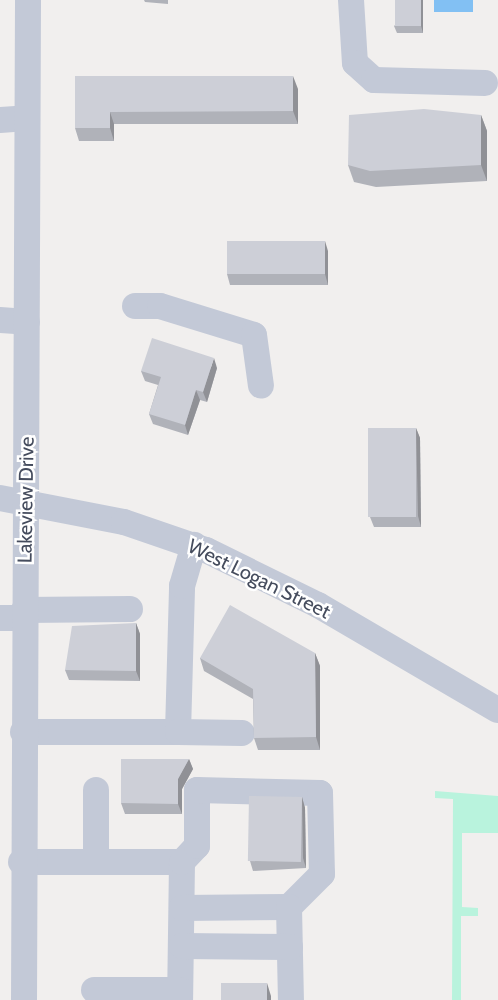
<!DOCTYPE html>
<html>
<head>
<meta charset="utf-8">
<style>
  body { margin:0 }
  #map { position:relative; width:498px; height:1000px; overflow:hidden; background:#f1efee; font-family:Cabin,sans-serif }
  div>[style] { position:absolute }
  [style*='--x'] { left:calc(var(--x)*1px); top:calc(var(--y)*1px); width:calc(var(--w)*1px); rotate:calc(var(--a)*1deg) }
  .green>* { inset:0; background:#b9f3dd }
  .water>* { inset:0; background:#82c0f3; transform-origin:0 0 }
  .minor>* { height:26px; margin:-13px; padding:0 13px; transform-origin:13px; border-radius:13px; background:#c3c9d7 }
  .wall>* { inset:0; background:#b0b2b9 }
  .shaded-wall>* { inset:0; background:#909196 }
  .building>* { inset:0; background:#cdcfd7; transform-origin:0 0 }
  span { translate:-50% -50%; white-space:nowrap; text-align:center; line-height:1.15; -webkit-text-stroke:5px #fff; paint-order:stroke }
  .street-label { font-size:20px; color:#454c5d }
</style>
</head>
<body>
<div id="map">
  <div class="green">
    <div style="clip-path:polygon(435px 791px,498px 796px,498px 833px,462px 833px,462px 907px,478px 908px,478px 916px,461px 916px,461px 1000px,452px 1000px,453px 799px,435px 798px)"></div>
  </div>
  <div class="water">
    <div style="left:434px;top:0;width:39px;height:12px"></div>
  </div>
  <div class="minor">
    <div style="--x:351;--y:0;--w:63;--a:86.4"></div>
    <div style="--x:355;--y:63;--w:25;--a:42"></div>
    <div style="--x:374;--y:80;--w:111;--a:1.5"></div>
    <div style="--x:0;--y:120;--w:27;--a:-4"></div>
    <div style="--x:135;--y:306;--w:25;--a:0"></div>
    <div style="--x:160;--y:306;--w:98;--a:17.1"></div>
    <div style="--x:254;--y:335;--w:51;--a:82.2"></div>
    <div style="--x:0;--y:320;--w:27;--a:4"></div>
    <div style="--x:0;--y:498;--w:126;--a:11"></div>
    <div style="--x:124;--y:522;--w:87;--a:18.9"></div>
    <div style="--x:206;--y:550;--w:125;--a:26.2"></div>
    <div style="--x:318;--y:605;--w:208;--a:30.3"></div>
    <div style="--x:24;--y:610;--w:106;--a:-0.5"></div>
    <div style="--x:0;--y:618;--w:24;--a:0"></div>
    <div style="--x:23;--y:732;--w:155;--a:0"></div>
    <div style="--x:178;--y:732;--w:146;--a:-88.4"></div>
    <div style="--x:182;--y:586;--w:43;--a:-73.7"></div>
    <div style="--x:178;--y:732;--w:64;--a:0.9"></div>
    <div style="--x:96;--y:790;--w:72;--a:90"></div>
    <div style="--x:21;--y:862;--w:161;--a:0"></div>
    <div style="--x:182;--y:862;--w:138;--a:90.8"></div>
    <div style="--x:182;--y:862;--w:22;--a:-47"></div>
    <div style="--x:197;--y:846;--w:56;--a:-90"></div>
    <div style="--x:197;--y:790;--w:123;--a:1.4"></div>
    <div style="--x:320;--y:793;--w:81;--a:88.6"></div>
    <div style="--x:322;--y:874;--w:47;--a:135"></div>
    <div style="--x:289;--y:907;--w:107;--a:179.5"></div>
    <div style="--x:289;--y:907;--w:93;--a:88.8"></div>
    <div style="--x:182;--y:946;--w:108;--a:0.5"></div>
    <div style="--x:94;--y:990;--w:86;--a:0"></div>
    <div style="--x:24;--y:1000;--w:1000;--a:-89.77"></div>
  </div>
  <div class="wall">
    <div style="clip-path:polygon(144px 0,168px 0,168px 4px,145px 2px)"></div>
    <div style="clip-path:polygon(423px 0,423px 33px,397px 33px,394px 26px)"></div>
    <div style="clip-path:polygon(75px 76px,298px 89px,298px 124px,114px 124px,114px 141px,79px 141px,75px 128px)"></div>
    <div style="clip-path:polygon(481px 115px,487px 131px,487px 181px,376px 187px,354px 182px,348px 165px)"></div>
    <div style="clip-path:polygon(328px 251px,328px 285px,230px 285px,227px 274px)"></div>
    <div style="clip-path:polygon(217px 368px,207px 402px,200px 400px,188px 435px,153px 424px,149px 414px,158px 385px,145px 381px,141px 371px)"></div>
    <div style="clip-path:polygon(416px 428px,420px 438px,421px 527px,374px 527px,370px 517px)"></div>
    <div style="clip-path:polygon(136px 623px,140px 634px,140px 681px,69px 680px,65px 670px)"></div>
    <div style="clip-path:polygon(315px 653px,320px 666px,320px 750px,258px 750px,254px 738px,253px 699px,204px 671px,200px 658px)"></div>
    <div style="clip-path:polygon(189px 759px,193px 769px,182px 789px,182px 814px,125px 814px,121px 803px)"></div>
    <div style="clip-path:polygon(302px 797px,305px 808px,306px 868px,253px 871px,250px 861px)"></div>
  </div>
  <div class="shaded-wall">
    <div style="clip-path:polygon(421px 0,423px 0,423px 33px,421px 26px)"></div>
    <div style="clip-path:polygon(293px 76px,298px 89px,298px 124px,293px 111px)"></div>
    <div style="clip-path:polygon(110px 112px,114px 124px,114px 141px,110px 128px)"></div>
    <div style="clip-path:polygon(481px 115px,487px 131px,487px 181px,481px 165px)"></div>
    <div style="clip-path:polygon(325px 241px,328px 251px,328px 285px,325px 274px)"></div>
    <div style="clip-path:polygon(214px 358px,217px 368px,207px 402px,203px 392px)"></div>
    <div style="clip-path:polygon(196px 390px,200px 400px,188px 435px,185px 425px)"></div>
    <div style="clip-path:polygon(416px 428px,420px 438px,421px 527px,418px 516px)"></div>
    <div style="clip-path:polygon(136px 623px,140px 634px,140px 681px,136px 671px)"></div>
    <div style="clip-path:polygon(315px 653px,320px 666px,320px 750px,316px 737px)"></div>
    <div style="clip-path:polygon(189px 759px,193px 769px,182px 789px,182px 814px,178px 804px,178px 779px)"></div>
    <div style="clip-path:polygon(302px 797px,305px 808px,306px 868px,303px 858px)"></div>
    <div style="clip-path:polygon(267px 983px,271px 996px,271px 1000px,267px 1000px)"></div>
  </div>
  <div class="building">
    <div style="left:395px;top:0;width:26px;height:26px"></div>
    <div style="clip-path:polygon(75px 76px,293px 76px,293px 111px,110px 112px,110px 128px,75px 128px)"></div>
    <div style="clip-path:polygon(424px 109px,481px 115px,481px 165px,370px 171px,348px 165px,349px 115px)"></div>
    <div style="left:227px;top:241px;width:98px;height:33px"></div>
    <div style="clip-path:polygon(152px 338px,214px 358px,203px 392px,196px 390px,185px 425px,149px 414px,161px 377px,141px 371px)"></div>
    <div style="left:368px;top:428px;width:48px;height:89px"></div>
    <div style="clip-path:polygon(230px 605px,315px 653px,316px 737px,254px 738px,253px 689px,200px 658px)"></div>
    <div style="clip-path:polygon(136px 623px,136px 671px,65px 670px,72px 626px)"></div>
    <div style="clip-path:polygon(121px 759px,189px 759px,178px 779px,178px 804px,121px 803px)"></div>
    <div style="left:249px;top:796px;width:53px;height:65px;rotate:1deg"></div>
    <div style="left:221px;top:983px;width:46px;height:17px"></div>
  </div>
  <div class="street-label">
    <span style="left:26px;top:500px;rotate:-89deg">Lakeview Drive</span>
    <span style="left:259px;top:579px;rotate:26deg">West Logan Street</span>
  </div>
</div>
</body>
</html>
